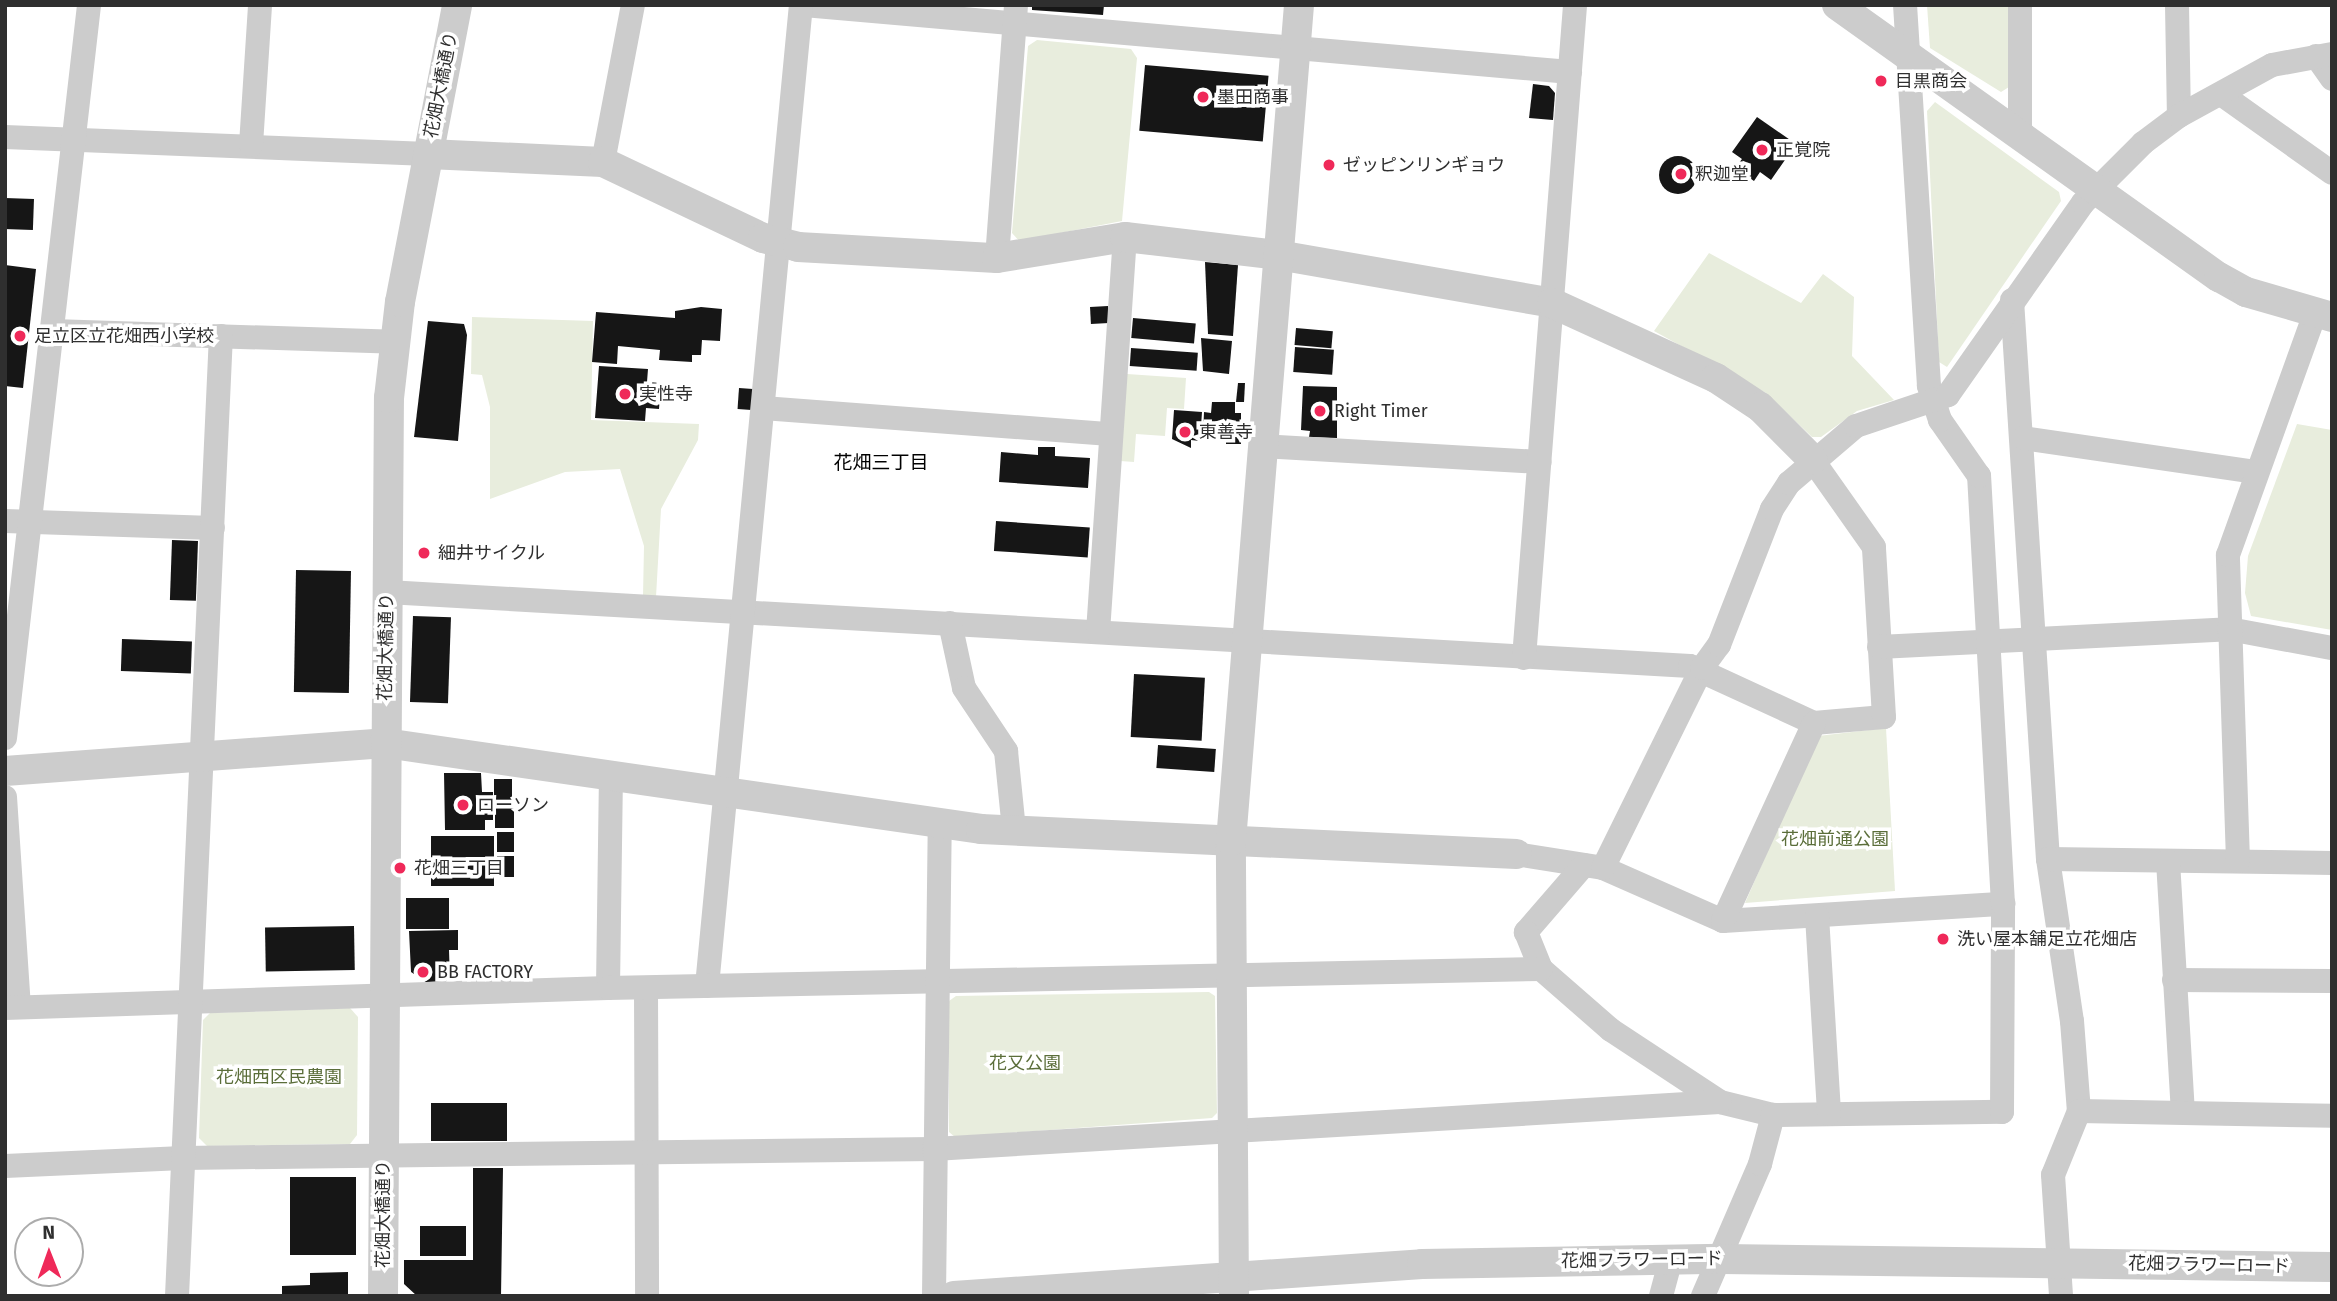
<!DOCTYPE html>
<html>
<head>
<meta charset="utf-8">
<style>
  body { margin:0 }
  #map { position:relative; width:2337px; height:1301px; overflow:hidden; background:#fff; font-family:"Fira Sans","Noto Sans JP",sans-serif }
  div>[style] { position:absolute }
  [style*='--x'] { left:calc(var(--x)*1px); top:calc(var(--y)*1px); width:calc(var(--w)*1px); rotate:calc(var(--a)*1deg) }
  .green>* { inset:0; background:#e8eddd }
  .building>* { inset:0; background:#161616; transform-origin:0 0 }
  .round { border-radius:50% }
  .minor>* { height:24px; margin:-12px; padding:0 12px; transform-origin:12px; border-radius:12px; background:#ccc }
  .tertiary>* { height:30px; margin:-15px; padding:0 15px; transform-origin:15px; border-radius:15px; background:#ccc }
  .dots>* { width:19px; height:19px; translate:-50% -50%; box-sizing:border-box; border:4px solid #fff; border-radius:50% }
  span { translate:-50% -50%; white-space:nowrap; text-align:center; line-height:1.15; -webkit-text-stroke:7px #fff; paint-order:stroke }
  .poi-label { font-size:18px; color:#2f2f2f }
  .left { translate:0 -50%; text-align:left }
  .street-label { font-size:18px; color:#2f2f2f }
  .park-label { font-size:18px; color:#5b6e3a }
  .neighbourhood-label { font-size:19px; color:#000 }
  .frame { position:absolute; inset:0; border:7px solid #2f2f2f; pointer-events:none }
  .north { position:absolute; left:14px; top:1217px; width:70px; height:70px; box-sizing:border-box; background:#fff; border:2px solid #acacac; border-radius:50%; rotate:359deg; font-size:19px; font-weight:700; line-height:28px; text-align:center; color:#2f2f2f }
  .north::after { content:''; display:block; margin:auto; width:24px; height:32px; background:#ef2959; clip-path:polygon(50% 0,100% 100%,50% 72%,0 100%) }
</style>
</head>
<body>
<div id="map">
  <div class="green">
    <div style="clip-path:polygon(1927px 5px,2008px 5px,2009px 87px,2001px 92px,1930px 48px)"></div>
    <div style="clip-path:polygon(1037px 40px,1131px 49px,1137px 58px,1122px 221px,1019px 241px,1012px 233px,1028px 46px)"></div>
    <div style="clip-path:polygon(1935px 102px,2059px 192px,2061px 201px,1947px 367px,1939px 362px,1927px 111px)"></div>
    <div style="clip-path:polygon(1709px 253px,1801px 303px,1823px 274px,1854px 297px,1852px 356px,1894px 400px,1857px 411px,1821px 437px,1812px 437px,1766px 393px,1654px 331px)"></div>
    <div style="clip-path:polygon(472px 317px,593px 321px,591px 420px,699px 424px,698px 440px,661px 509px,656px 597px,643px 596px,644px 546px,620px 469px,565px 472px,490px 499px,490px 407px,482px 375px,471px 374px)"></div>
    <div style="clip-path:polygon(1127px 374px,1186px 378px,1184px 409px,1167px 408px,1165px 436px,1136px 434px,1134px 462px,1120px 461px)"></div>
    <div style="clip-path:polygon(2297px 424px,2332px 430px,2332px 630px,2251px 616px,2245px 593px,2248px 556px)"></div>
    <div style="clip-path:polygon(1886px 728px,1895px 891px,1745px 903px,1818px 736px)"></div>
    <div style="clip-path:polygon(1209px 992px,1215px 996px,1217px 1113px,1212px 1118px,955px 1137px,949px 1132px,949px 1001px,956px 996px)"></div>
    <div style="clip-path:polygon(350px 1008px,358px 1017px,357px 1135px,350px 1144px,207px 1146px,199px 1138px,203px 1020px,210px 1013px)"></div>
  </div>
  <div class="building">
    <div style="clip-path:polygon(1032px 5px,1104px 5px,1103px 15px,1032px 10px)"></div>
    <div style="left:1145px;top:65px;width:124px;height:66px;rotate:5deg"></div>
    <div style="clip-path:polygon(1533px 84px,1549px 86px,1555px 93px,1553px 120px,1529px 118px)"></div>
    <div style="clip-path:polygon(1757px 117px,1796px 144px,1771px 180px,1760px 172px,1754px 181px,1735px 168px,1742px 159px,1732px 152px)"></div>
    <div class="round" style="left:1659px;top:156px;width:38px;height:38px"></div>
    <div style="left:5px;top:198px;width:29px;height:31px;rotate:2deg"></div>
    <div style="clip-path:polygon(1205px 262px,1238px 265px,1233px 336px,1208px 334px)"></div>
    <div style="clip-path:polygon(5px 265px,36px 269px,23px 388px,5px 386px)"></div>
    <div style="left:1108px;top:306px;width:17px;height:18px;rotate:87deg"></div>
    <div style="clip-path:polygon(701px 307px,722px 309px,720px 341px,702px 340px,701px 355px,692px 355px,692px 362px,659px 360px,660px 350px,618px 346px,617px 364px,592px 362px,596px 312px,675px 318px,675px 311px)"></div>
    <div style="left:1133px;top:318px;width:63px;height:20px;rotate:5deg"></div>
    <div style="clip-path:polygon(428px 321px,464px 324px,467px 335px,458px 441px,414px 437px)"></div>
    <div style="left:1296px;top:328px;width:37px;height:17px;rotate:5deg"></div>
    <div style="clip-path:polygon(1201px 338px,1232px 341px,1229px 374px,1203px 371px)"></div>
    <div style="left:1295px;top:347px;width:39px;height:25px;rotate:4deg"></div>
    <div style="left:1131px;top:348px;width:67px;height:18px;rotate:4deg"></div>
    <div style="clip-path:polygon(599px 366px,648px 369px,647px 382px,661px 383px,659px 409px,646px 408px,645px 421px,595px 418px)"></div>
    <div style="clip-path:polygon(1238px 383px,1245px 383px,1244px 402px,1236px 402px)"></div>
    <div style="clip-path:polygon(1303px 386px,1337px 387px,1337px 438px,1309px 437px,1310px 431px,1301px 430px)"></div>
    <div style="left:739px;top:388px;width:14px;height:21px;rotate:4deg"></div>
    <div style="clip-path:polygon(1212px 402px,1235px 402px,1235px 413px,1241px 413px,1241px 444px,1226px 444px,1226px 436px,1203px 435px,1204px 412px,1211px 413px)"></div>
    <div style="clip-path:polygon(1174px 410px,1202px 412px,1200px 441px,1191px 440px,1191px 448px,1172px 439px)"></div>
    <div style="clip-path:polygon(1038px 447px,1055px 447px,1055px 456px,1090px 458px,1088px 488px,999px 482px,1001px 452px,1038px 455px)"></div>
    <div style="left:996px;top:521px;width:94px;height:30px;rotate:4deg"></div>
    <div style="left:172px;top:540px;width:26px;height:60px;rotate:2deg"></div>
    <div style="left:296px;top:570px;width:55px;height:122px;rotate:1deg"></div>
    <div style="left:413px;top:616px;width:38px;height:86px;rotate:2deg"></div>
    <div style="left:122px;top:639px;width:70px;height:32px;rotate:2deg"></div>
    <div style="left:1134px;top:674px;width:71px;height:63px;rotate:3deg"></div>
    <div style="left:1158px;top:745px;width:58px;height:23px;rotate:4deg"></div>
    <div style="clip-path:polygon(444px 773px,481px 773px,482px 792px,493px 792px,493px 820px,485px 820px,485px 830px,445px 830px)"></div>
    <div style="left:494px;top:779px;width:18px;height:23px"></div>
    <div style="left:495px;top:807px;width:19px;height:21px"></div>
    <div style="left:497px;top:832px;width:17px;height:20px"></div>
    <div style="left:431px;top:836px;width:63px;height:50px"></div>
    <div style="left:497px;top:856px;width:17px;height:21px"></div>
    <div style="left:406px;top:898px;width:43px;height:31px"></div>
    <div style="left:354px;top:926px;width:44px;height:89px;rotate:89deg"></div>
    <div style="clip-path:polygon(458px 930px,458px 950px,449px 950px,450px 981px,426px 982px,411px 972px,409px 931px)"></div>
    <div style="left:507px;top:1103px;width:38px;height:76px;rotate:90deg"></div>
    <div style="clip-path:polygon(473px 1168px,503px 1168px,501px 1296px,417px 1296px,404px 1284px,404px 1260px,473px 1260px)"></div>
    <div style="left:290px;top:1177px;width:66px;height:78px"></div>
    <div style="left:420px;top:1226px;width:46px;height:30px"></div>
    <div style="clip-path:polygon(348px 1272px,348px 1296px,282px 1296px,282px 1286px,310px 1285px,310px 1273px)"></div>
  </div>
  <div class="minor">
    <div style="--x:804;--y:5;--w:769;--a:5"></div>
    <div style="--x:2020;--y:5;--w:133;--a:90"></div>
    <div style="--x:2177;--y:5;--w:111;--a:89"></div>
    <div style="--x:2316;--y:56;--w:28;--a:55"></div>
    <div style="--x:2221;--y:94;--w:136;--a:35.4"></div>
    <div style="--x:5;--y:137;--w:423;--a:2.3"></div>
    <div style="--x:251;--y:145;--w:140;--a:-86.3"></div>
    <div style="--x:603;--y:162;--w:160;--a:-79.2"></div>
    <div style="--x:997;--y:258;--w:254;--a:-85.7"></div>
    <div style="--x:2012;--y:300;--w:560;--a:86.32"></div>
    <div style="--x:2048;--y:859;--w:164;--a:81.6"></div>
    <div style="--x:2072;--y:1021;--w:90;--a:85.6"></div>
    <div style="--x:2079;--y:1111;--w:69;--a:112.1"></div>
    <div style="--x:2053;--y:1175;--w:121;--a:86.2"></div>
    <div style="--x:52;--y:331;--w:342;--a:1.8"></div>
    <div style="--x:763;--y:408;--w:348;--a:4.3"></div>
    <div style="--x:2023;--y:438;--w:236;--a:8.3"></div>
    <div style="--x:1263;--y:446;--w:277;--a:3.3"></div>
    <div style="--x:5;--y:521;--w:208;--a:1.9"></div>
    <div style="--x:387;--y:592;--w:1305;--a:3.25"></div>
    <div style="--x:1690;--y:666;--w:136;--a:24.7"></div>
    <div style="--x:1814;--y:723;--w:70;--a:-4.9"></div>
    <div style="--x:1884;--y:717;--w:170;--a:-93.4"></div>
    <div style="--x:1874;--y:547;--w:108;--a:-125.2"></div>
    <div style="--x:950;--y:623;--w:66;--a:77.8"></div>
    <div style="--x:964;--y:688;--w:76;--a:56.3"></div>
    <div style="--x:1006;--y:751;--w:79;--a:84.2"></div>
    <div style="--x:1098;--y:632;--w:396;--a:-86.1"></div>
    <div style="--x:1879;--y:647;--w:350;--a:-2.9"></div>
    <div style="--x:2229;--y:629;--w:105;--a:10.5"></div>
    <div style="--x:1524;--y:658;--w:655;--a:-85.53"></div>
    <div style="--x:5;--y:738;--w:738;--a:-83.46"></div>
    <div style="--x:5;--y:797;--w:210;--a:86.2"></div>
    <div style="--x:1516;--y:854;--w:88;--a:9.1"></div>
    <div style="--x:1603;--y:868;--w:131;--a:23.8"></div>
    <div style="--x:1723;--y:921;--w:281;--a:-3.5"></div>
    <div style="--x:2048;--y:859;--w:284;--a:0.8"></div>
    <div style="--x:2168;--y:861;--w:251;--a:86.6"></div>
    <div style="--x:2238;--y:861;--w:306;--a:-91.9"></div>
    <div style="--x:2228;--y:555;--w:257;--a:-70.2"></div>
    <div style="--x:1584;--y:865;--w:89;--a:130.9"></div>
    <div style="--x:1526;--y:932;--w:40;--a:68"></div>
    <div style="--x:1541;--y:969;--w:93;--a:41.1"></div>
    <div style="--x:1611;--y:1030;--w:131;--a:33.4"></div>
    <div style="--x:1720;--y:1102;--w:55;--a:13.8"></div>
    <div style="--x:1773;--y:1115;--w:229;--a:-0.8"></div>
    <div style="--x:2002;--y:1112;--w:208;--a:-89.7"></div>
    <div style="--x:2003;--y:904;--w:429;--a:-93.2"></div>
    <div style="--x:1979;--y:476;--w:68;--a:-124.9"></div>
    <div style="--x:1940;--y:420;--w:36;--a:-108"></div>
    <div style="--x:1929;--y:386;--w:382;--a:-93.6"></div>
    <div style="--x:1603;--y:868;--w:223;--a:-63.7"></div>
    <div style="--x:1702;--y:668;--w:29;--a:-54"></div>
    <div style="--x:1719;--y:645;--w:146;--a:-68.7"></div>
    <div style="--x:1772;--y:509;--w:31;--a:-57"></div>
    <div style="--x:1789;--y:483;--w:88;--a:-40.4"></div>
    <div style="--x:1856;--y:426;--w:97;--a:-18.6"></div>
    <div style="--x:1948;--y:395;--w:235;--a:-54.9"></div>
    <div style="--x:2083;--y:203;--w:85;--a:-45"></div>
    <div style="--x:2143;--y:143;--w:45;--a:-36.9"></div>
    <div style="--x:2179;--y:116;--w:106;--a:-28.7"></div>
    <div style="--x:2272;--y:65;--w:61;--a:-10.4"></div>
    <div style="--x:1817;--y:916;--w:198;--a:86.5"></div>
    <div style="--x:1723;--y:921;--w:218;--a:-65.3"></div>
    <div style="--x:2174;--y:980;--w:158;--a:0.4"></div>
    <div style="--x:707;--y:986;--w:985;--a:-84.53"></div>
    <div style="--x:608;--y:988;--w:213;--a:-89.2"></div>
    <div style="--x:646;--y:988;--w:308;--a:89.8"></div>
    <div style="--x:5;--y:1008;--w:603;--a:-1.9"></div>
    <div style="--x:608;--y:988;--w:933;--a:-1.17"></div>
    <div style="--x:2079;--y:1111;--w:253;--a:1.1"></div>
    <div style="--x:5;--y:1166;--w:178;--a:-2.6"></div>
    <div style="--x:183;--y:1158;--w:751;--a:-0.69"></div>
    <div style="--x:934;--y:1149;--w:787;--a:-3.42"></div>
    <div style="--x:177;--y:1296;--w:961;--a:-87.38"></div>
    <div style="--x:934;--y:1296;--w:473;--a:-89.3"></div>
    <div style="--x:1661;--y:1296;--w:38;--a:-75"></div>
    <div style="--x:1703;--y:1296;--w:144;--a:-66.6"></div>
    <div style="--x:1760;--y:1164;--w:51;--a:-75.1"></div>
  </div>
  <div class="tertiary">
    <div style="--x:1837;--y:5;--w:469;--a:35.5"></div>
    <div style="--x:2219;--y:277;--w:31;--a:29"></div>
    <div style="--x:2246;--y:292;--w:90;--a:16.2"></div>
    <div style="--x:428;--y:154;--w:175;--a:2.6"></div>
    <div style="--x:603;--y:162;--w:177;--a:25.4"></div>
    <div style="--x:763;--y:238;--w:36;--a:14"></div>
    <div style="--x:798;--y:247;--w:199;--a:3.2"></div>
    <div style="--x:997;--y:258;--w:130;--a:-9.3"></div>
    <div style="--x:1125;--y:237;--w:154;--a:6.7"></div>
    <div style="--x:1278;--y:255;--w:278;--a:9.9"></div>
    <div style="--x:1552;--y:303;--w:180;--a:24.6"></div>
    <div style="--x:1716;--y:378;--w:53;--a:33.4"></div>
    <div style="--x:1760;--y:407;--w:74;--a:45"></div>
    <div style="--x:5;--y:771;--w:381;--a:-4.2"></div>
    <div style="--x:385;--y:743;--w:602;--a:8.21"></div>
    <div style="--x:981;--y:829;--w:536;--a:2.68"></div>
    <div style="--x:383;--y:1296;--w:898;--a:-89.62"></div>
    <div style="--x:389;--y:398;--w:97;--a:-83.5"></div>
    <div style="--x:400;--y:302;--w:302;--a:-79.1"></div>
    <div style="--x:954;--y:1296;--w:469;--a:-3.9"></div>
    <div style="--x:1422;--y:1264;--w:300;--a:-1"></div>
    <div style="--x:1722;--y:1259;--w:610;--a:0.75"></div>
    <div style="--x:1234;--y:1296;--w:455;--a:-90.4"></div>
    <div style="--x:1231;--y:841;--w:839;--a:-85.35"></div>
  </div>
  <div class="dots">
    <div style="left:1881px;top:81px;background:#ef2959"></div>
    <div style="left:1203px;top:97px;background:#ef2959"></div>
    <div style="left:1762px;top:150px;background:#ef2959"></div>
    <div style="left:1329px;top:165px;background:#ef2959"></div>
    <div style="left:1681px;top:174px;background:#ef2959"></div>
    <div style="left:20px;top:336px;background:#ef2959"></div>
    <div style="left:625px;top:394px;background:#ef2959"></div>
    <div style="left:1320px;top:411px;background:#ef2959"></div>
    <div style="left:1185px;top:432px;background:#ef2959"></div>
    <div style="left:424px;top:553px;background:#ef2959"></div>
    <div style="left:463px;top:805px;background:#ef2959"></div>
    <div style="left:400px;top:868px;background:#ef2959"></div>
    <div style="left:1943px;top:939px;background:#ef2959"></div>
    <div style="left:423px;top:972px;background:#ef2959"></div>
  </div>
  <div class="poi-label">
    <span class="left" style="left:1895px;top:81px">目黒商会</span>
    <span class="left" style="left:1217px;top:97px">墨田商事</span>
    <span class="left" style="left:1776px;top:150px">正覚院</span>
    <span class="left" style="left:1343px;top:165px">ゼッピンリンギョウ</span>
    <span class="left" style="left:1695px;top:174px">釈迦堂</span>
    <span class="left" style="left:34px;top:336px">足立区立花畑西小学校</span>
    <span class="left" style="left:639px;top:394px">実性寺</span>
    <span class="left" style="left:1334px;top:411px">Right Timer</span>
    <span class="left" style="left:1199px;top:432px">東善寺</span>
    <span class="left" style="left:438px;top:553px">細井サイクル</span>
    <span class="left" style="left:477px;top:805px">ローソン</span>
    <span class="left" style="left:414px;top:868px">花畑三丁目</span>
    <span class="left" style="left:1957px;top:939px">洗い屋本舗足立花畑店</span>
    <span class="left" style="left:437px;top:972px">BB FACTORY</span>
  </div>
  <div class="street-label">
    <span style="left:441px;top:85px;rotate:-79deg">花畑大橋通り</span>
    <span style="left:386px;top:647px;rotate:-89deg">花畑大橋通り</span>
    <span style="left:383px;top:1214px;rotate:-90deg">花畑大橋通り</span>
    <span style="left:1642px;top:1260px;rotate:-1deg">花畑フラワーロード</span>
    <span style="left:2209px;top:1265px;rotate:1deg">花畑フラワーロード</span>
  </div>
  <div class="park-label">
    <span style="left:1835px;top:839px">花畑前通公園</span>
    <span style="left:1025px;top:1063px">花又公園</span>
    <span style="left:279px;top:1077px">花畑西区民農園</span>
  </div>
  <div class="neighbourhood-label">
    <span style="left:881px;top:463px">花畑三丁目</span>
  </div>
  <div class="frame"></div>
  <div class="north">N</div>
</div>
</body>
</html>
